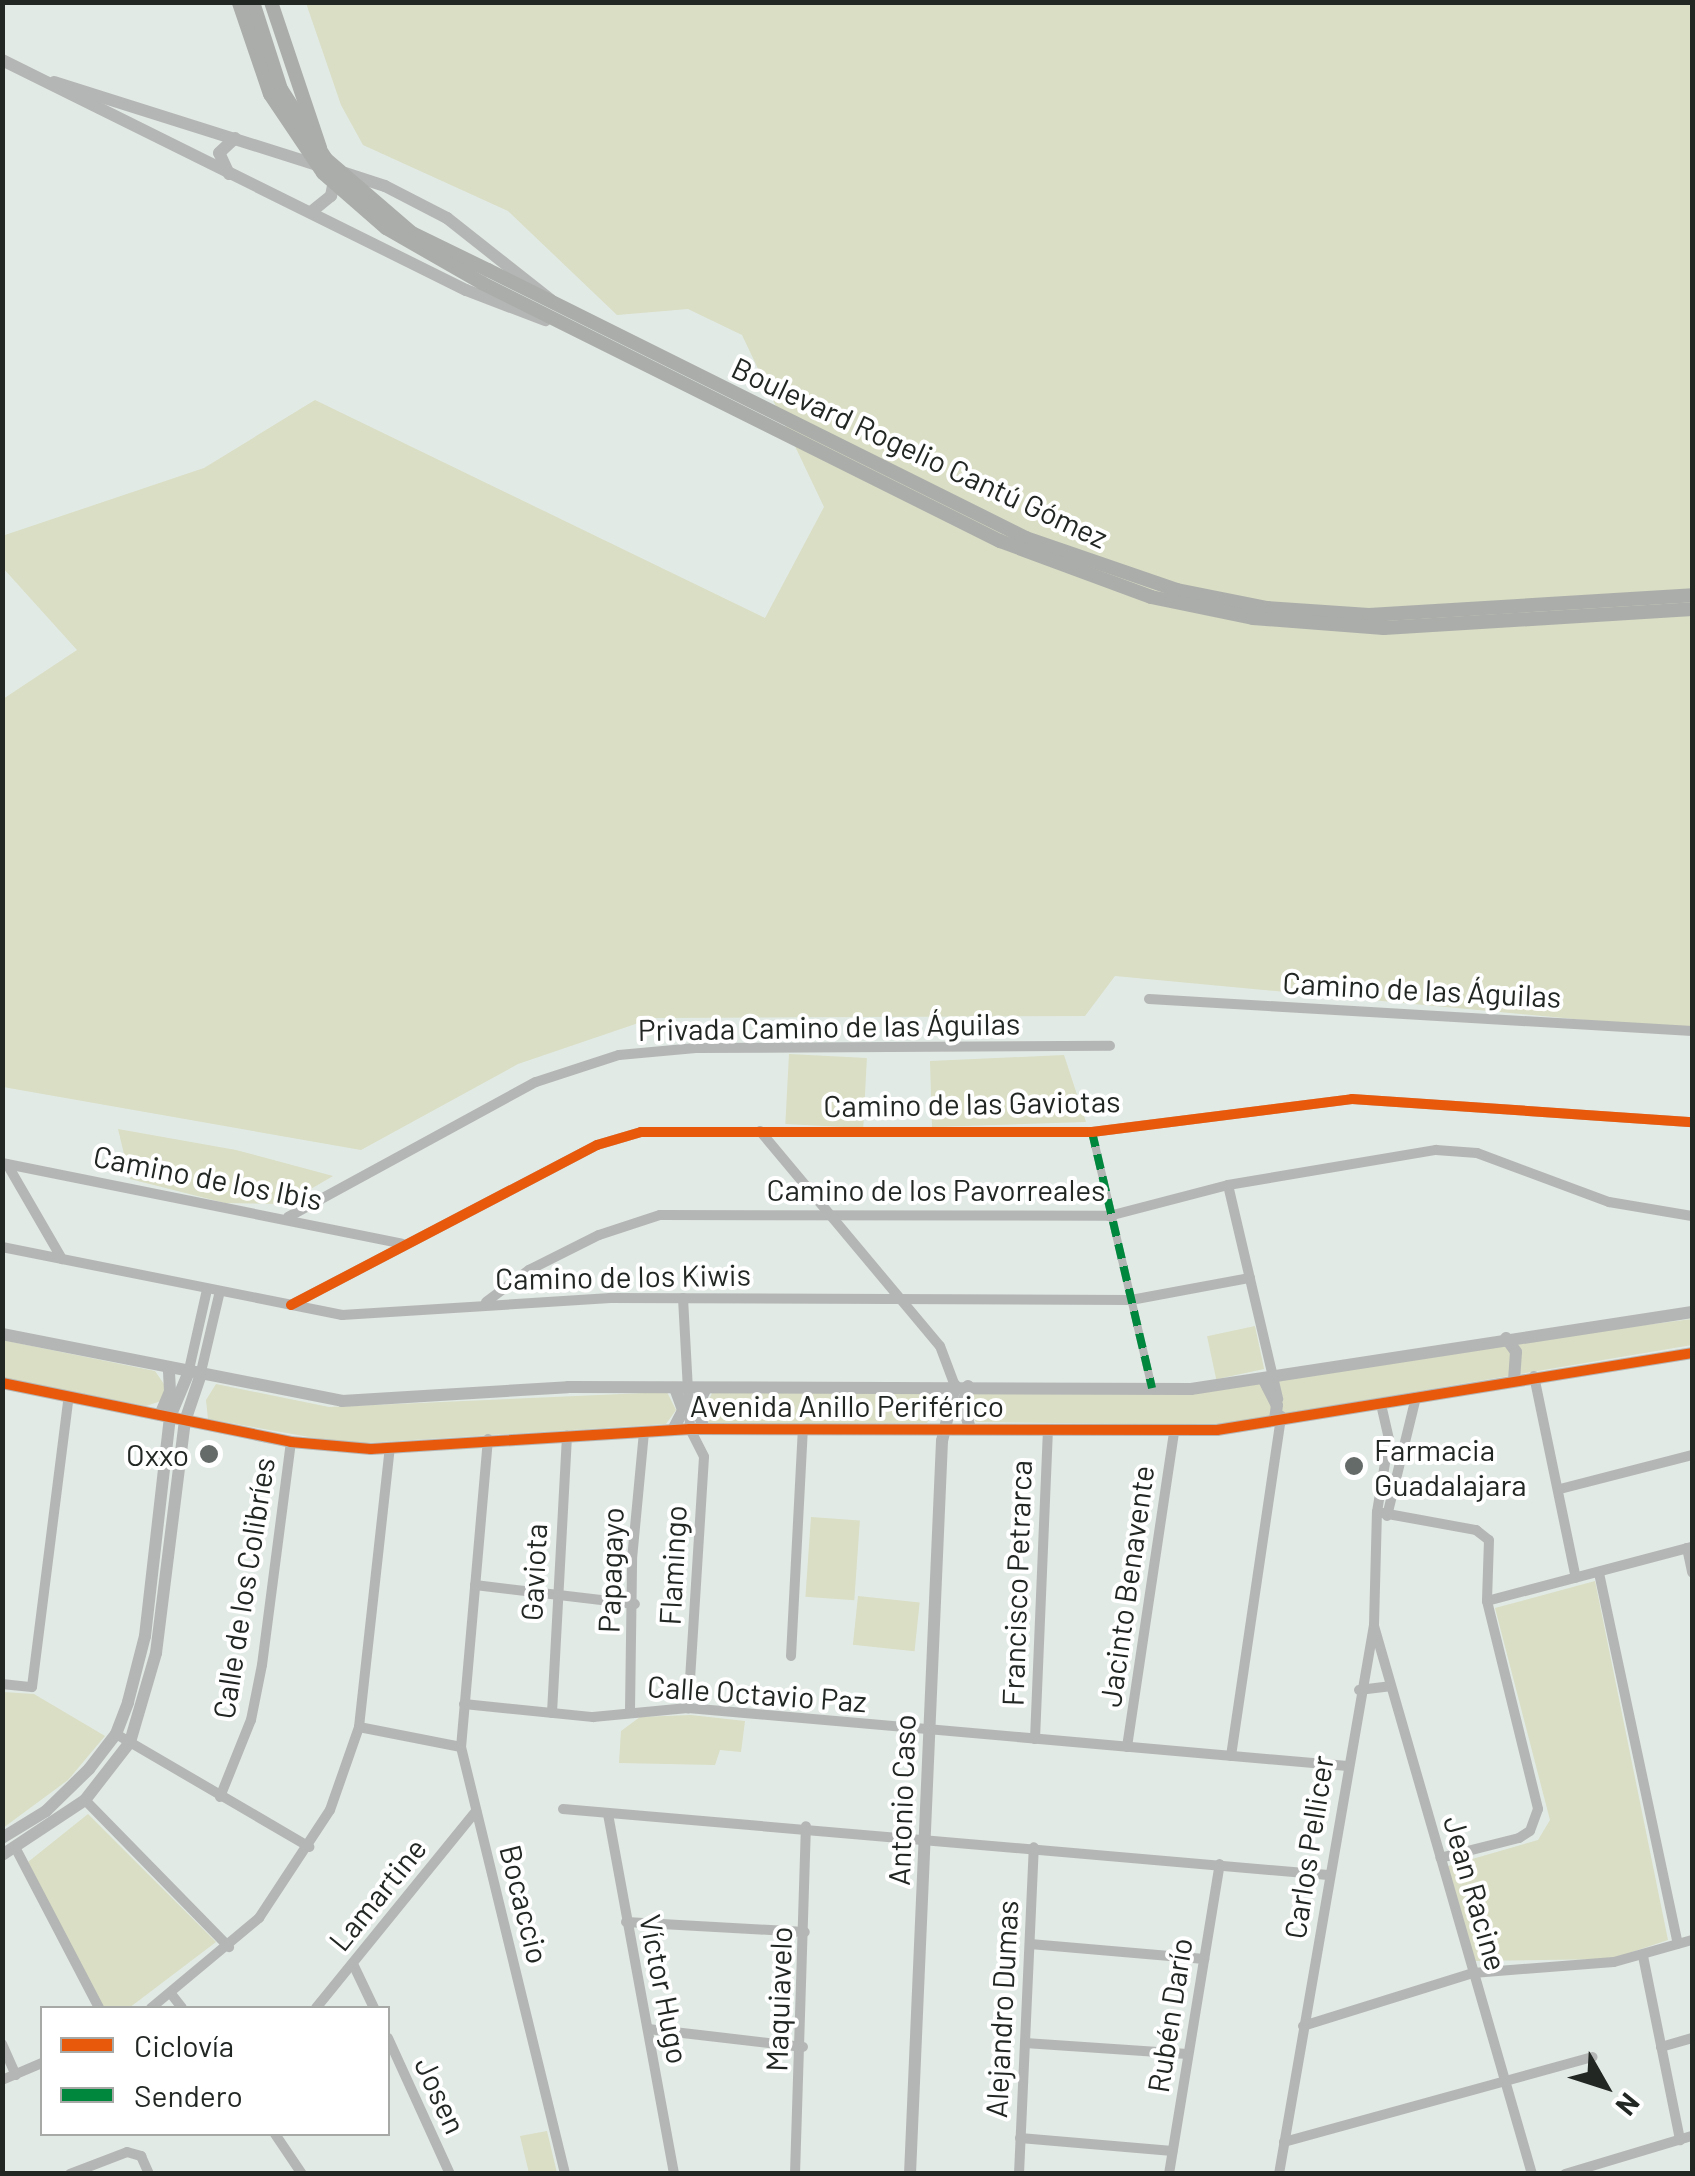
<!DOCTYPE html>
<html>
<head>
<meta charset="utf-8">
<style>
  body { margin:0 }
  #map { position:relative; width:1695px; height:2176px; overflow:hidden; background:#e2eae5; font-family:Barlow,sans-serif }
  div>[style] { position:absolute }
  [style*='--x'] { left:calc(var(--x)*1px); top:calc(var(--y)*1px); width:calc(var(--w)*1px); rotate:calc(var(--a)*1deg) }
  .green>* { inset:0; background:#d9dec4; transform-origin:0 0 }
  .pedestrian>* { height:8px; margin:-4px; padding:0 4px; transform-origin:4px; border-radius:4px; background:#b4b6b5 }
  .minor>* { height:10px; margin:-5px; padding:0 5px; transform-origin:5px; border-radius:5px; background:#b4b6b5 }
  .tertiary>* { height:12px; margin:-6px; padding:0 6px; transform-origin:6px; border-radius:6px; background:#b4b6b5 }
  .secondary>* { height:14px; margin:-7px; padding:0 7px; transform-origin:7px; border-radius:7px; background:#abadaa }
  .secondary-bridge>* { height:14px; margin:-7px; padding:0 7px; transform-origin:7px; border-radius:7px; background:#abadaa }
  .quiet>* { height:8px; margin-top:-4px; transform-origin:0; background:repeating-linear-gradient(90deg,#00873e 0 15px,transparent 0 23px) }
  .cycleway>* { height:10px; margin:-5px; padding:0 5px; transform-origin:5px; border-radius:5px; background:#e8590c }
  .dots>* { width:28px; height:28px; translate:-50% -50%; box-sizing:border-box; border:5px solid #fff; border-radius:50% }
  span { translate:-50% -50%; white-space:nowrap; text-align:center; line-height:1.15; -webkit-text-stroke:8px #fff; paint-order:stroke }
  .street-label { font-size:30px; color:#222724 }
  .poi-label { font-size:30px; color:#222724 }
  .left { translate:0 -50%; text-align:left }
  .right { translate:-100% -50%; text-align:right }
  .frame { position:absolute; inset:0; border:5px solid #222724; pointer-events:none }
  .legend { position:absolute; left:40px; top:2006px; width:350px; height:130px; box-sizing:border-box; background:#fff; border:2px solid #a7a9a7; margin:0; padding:12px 18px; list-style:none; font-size:30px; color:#222724 }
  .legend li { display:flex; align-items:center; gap:20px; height:50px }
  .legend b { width:50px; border:2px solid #a7a9a7 }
  .north { position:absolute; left:1555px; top:2036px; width:100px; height:100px; -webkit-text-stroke:8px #fff; paint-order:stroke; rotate:129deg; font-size:28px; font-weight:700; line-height:40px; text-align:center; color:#222724 }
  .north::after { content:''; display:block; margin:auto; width:35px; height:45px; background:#222724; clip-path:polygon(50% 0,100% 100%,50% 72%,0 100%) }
</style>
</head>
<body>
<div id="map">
  <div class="green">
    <div style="clip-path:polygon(842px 2px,1692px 3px,1692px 1030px,1115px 976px,1085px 1016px,653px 1018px,518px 1064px,361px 1150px,3px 1087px,3px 699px,77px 650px,3px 568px,2px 536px,204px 468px,315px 400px,765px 618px,824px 507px,742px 335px,688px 309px,617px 315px,508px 211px,363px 145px,341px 105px,306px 3px)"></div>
    <div style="left:789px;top:1054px;width:78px;height:70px;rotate:3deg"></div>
    <div style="clip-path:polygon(1064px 1055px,1086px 1122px,932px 1127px,930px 1061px)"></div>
    <div style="clip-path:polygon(118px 1129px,236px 1150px,333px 1176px,285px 1204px,225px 1203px,130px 1179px)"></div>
    <div style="clip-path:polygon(1692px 1319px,1692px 1345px,1217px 1425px,976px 1422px,969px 1411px,973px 1391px,1138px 1391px)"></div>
    <div style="left:1255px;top:1326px;width:44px;height:49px;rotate:78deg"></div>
    <div style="clip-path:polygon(2px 1340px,155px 1371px,166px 1387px,161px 1401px,146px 1406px,3px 1378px)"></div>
    <div style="clip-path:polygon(216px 1384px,329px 1407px,667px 1392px,676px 1410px,666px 1424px,349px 1444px,208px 1419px,206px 1400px)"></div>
    <div style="clip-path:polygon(712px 1393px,932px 1393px,935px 1410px,927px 1423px,710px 1425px,703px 1413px)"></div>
    <div style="left:811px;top:1517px;width:49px;height:80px;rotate:4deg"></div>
    <div style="clip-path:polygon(1595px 1581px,1668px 1940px,1611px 1959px,1474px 1961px,1448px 1866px,1538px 1840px,1550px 1820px,1495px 1608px)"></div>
    <div style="left:858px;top:1596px;width:62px;height:49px;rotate:6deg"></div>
    <div style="clip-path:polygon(3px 1692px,34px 1694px,105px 1736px,68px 1780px,3px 1828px)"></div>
    <div style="clip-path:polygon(691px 1715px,745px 1721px,741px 1752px,720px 1750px,715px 1765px,619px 1763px,621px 1731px,640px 1717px)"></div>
    <div style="clip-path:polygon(88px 1814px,216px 1942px,129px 2008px,102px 2008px,28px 1862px)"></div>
    <div style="clip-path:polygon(547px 2131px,557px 2173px,529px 2173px,520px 2136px)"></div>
  </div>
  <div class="pedestrian">
    <div style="--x:1092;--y:1132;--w:263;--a:76.8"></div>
  </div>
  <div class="minor">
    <div style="--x:1149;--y:999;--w:544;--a:3.37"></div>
    <div style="--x:760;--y:1131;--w:280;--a:50.1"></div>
    <div style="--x:940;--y:1346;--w:43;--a:69.4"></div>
    <div style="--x:2;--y:1163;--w:408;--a:11.4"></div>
    <div style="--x:7;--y:1164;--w:110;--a:59.9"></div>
    <div style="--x:1228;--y:1185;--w:220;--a:76.8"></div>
    <div style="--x:288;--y:1217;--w:282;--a:-28.6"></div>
    <div style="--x:536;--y:1082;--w:87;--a:-18"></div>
    <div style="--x:619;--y:1055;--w:77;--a:-5.2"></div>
    <div style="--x:696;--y:1048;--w:414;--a:-0.3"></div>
    <div style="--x:2;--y:1247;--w:347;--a:11.3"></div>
    <div style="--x:342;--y:1315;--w:269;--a:-3.6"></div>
    <div style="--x:610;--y:1298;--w:521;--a:0.22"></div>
    <div style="--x:1131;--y:1300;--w:121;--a:-10.5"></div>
    <div style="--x:683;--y:1298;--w:131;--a:86.9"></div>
    <div style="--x:690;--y:1429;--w:31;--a:63"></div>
    <div style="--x:704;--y:1457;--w:252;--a:93.6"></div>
    <div style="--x:486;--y:1302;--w:54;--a:-36.7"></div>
    <div style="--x:529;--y:1270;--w:78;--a:-26.6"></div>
    <div style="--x:599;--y:1235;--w:64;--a:-18.2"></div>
    <div style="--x:660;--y:1215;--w:449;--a:0.1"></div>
    <div style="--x:1109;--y:1216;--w:123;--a:-14.6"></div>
    <div style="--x:1228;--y:1185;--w:211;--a:-9.6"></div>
    <div style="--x:1436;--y:1150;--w:41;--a:4.2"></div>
    <div style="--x:1477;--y:1153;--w:141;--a:20.4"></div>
    <div style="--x:1609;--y:1202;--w:84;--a:9.6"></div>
    <div style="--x:291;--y:1305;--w:345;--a:-27.6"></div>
    <div style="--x:597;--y:1145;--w:46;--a:-16.5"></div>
    <div style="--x:641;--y:1132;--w:451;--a:0"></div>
    <div style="--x:1092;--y:1132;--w:262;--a:-7.2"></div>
    <div style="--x:1352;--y:1099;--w:341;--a:3.9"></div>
    <div style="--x:188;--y:1374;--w:86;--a:-77.3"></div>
    <div style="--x:200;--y:1376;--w:87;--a:-76.8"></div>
    <div style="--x:1534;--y:1376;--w:206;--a:78.3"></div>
    <div style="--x:488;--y:1439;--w:309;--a:95"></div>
    <div style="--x:461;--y:1747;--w:439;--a:76.3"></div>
    <div style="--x:1560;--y:1489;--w:136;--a:-14.4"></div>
    <div style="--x:1377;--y:1512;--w:101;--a:10.3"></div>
    <div style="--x:1476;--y:1530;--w:16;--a:38"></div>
    <div style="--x:1489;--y:1540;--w:61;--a:91.9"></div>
    <div style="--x:1487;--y:1601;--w:214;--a:76.2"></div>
    <div style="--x:1538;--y:1809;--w:23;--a:110"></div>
    <div style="--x:1530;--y:1831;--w:13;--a:148"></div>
    <div style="--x:1519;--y:1838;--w:81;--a:165.8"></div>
    <div style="--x:1387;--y:1516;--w:122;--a:-76.3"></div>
    <div style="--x:1687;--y:1548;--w:25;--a:78"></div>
    <div style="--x:1599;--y:1573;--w:379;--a:78"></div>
    <div style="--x:475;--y:1585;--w:161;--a:6.8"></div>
    <div style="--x:1487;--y:1601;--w:212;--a:-14.8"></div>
    <div style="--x:1374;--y:1626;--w:570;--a:73.92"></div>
    <div style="--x:791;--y:1656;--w:227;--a:-87"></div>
    <div style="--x:2;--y:1684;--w:30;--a:6"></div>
    <div style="--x:32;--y:1687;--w:293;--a:-82.8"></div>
    <div style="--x:1359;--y:1690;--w:31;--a:-7"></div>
    <div style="--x:464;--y:1704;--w:130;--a:5.8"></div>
    <div style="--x:593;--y:1717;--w:95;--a:-5.4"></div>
    <div style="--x:688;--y:1708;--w:662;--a:5.03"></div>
    <div style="--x:630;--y:1710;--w:151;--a:-89.2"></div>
    <div style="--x:632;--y:1559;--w:128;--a:-84.6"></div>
    <div style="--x:552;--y:1713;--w:278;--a:-86.9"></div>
    <div style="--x:359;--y:1727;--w:104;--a:11.1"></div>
    <div style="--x:116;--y:1734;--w:224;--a:30.3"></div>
    <div style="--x:1035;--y:1739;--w:309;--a:-87.6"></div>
    <div style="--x:1127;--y:1747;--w:319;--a:-81.5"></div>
    <div style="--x:1231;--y:1756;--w:344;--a:-81.6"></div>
    <div style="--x:220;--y:1797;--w:83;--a:-68.1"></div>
    <div style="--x:251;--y:1720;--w:56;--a:-78.7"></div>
    <div style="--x:262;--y:1665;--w:225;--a:-82.6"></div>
    <div style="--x:85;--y:1800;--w:206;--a:45.6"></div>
    <div style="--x:563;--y:1809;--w:768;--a:4.93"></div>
    <div style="--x:608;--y:1814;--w:366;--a:79.6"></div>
    <div style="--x:16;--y:1849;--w:179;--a:62.4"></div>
    <div style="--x:626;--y:1922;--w:179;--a:3.2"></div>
    <div style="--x:1030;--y:1944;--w:175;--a:4.9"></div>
    <div style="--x:1643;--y:1956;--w:188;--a:78.6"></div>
    <div style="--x:353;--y:1964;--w:49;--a:64.5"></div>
    <div style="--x:172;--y:1995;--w:16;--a:52"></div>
    <div style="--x:151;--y:2008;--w:141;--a:-39.8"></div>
    <div style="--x:259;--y:1918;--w:129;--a:-56.7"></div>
    <div style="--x:330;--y:1810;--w:88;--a:-70.7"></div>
    <div style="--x:359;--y:1727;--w:281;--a:-83.7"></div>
    <div style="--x:316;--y:2008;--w:254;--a:-50.9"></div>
    <div style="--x:1303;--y:2026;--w:178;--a:-17.3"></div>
    <div style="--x:1473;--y:1973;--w:141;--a:-4.5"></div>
    <div style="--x:1614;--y:1962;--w:81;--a:-15.8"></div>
    <div style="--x:648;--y:2029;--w:156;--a:6.6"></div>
    <div style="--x:388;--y:2038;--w:149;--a:65.5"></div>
    <div style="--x:1025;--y:2043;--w:163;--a:3.9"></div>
    <div style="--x:2;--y:2044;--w:34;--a:66"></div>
    <div style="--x:1661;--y:2047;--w:32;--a:-16"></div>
    <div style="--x:2;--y:2080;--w:43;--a:-23"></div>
    <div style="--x:275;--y:2134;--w:48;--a:56"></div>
    <div style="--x:1020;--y:2138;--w:153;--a:4.9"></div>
    <div style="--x:1284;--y:2142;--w:320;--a:-15.4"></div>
    <div style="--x:70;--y:2174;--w:61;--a:-21.1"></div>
    <div style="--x:127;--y:2152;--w:15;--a:16"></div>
    <div style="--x:141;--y:2156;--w:20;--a:66"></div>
    <div style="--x:795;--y:2174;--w:348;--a:-88.2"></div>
    <div style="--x:1019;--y:2174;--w:327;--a:-87.4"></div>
    <div style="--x:1169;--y:2174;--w:314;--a:-80.7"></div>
    <div style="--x:1279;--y:2174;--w:557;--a:-80.18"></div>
    <div style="--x:1374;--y:1625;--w:113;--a:-88.5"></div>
    <div style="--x:1377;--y:1512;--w:74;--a:-80.7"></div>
    <div style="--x:1389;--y:1439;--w:37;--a:-103"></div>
    <div style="--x:1565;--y:2174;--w:133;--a:-16.7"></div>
  </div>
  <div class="tertiary">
    <div style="--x:2;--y:60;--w:518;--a:26.37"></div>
    <div style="--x:466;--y:290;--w:85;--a:20.8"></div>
    <div style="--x:54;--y:82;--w:280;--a:17.5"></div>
    <div style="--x:345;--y:173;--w:42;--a:18"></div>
    <div style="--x:385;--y:186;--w:70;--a:27.3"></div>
    <div style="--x:447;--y:218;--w:132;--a:38.3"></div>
    <div style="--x:229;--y:174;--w:23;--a:-115"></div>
    <div style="--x:219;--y:153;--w:22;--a:-43"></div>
    <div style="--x:311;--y:212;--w:26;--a:-39"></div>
    <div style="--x:331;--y:196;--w:20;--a:-79"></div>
    <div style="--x:2;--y:1334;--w:347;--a:11.1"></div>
    <div style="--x:342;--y:1401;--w:226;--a:-3.5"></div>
    <div style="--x:568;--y:1387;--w:623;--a:0.18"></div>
    <div style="--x:1191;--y:1389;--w:507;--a:-8.74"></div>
    <div style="--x:1506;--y:1338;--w:17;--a:54"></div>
    <div style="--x:1516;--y:1352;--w:27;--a:94"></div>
    <div style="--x:1264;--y:1380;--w:28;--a:63"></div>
    <div style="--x:1277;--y:1405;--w:15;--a:98"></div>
    <div style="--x:2;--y:1383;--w:295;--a:11.5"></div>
    <div style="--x:291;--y:1442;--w:80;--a:5"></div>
    <div style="--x:371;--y:1449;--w:320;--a:-3.6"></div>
    <div style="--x:690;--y:1429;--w:527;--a:0.11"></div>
    <div style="--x:1217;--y:1430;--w:481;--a:-9.2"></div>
    <div style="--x:968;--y:1386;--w:18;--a:106"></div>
    <div style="--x:963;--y:1403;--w:27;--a:75"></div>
    <div style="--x:160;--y:1415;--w:26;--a:-67"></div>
    <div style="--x:170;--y:1391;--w:21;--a:-93"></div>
    <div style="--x:704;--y:1429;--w:23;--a:-108"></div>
    <div style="--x:697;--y:1407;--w:21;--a:-65"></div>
    <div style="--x:673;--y:1430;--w:22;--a:-63"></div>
    <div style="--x:683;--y:1410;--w:23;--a:-110"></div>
    <div style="--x:2;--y:1838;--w:52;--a:-31.5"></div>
    <div style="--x:46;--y:1811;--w:60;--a:-44.3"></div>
    <div style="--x:89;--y:1769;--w:44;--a:-52.4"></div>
    <div style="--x:116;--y:1734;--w:34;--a:-69"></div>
    <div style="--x:128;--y:1702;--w:68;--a:-75.6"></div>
    <div style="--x:145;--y:1636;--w:220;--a:-83.5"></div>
    <div style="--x:170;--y:1417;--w:47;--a:-67.3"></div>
    <div style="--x:2;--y:1855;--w:100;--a:-33.5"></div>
    <div style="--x:85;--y:1800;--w:73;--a:-52.2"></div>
    <div style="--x:130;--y:1742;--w:93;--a:-73.7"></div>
    <div style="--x:156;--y:1653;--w:234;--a:-82.9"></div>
    <div style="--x:185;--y:1421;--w:46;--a:-71.2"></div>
    <div style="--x:910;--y:2174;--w:734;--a:-87.5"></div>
    <div style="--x:942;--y:1441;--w:57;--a:-76.7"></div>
  </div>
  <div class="secondary">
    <div style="--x:271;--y:2;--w:154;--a:71.4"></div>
    <div style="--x:488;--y:270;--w:601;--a:26.48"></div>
    <div style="--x:1026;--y:538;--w:160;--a:19"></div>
    <div style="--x:1177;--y:590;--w:92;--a:11.3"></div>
    <div style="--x:1267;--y:608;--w:102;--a:3.9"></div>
    <div style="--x:1369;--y:615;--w:324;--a:-3.5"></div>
    <div style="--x:482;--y:283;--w:579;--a:26.48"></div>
    <div style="--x:1000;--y:541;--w:161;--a:20.3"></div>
    <div style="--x:1151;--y:597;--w:104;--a:11.6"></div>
    <div style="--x:1253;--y:618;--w:131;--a:4.4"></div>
    <div style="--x:1384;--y:628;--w:309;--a:-3.5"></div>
  </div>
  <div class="secondary-bridge">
    <div style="--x:253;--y:2;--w:91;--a:72.2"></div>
    <div style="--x:281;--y:89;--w:83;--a:57.3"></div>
    <div style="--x:326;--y:159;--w:113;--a:40.7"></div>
    <div style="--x:412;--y:233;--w:85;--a:26"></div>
    <div style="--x:239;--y:3;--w:96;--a:71.2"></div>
    <div style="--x:270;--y:94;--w:95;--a:56.1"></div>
    <div style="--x:323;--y:173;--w:84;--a:41.1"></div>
    <div style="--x:386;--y:228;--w:111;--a:29.8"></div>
  </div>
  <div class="quiet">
    <div style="--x:1092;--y:1132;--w:263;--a:76.8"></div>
  </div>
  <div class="cycleway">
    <div style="--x:291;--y:1305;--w:345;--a:-27.6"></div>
    <div style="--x:597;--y:1145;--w:46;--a:-16.5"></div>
    <div style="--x:641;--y:1132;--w:451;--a:0"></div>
    <div style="--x:1092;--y:1132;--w:262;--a:-7.2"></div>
    <div style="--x:1352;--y:1099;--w:341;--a:3.9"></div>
    <div style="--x:2;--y:1383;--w:295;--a:11.5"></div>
    <div style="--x:291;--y:1442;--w:80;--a:5"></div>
    <div style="--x:371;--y:1449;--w:320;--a:-3.6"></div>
    <div style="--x:690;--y:1429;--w:527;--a:0.11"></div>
    <div style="--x:1217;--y:1430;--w:481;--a:-9.2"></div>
  </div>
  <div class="dots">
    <div style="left:209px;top:1454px;background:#656b68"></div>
    <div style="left:1354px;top:1466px;background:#656b68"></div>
  </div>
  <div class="street-label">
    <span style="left:920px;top:452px;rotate:25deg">Boulevard Rogelio Cantú Gómez</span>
    <span style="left:1422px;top:989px;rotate:3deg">Camino de las Águilas</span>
    <span style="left:829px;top:1026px;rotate:-1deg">Privada Camino de las Águilas</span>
    <span style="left:972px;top:1103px;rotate:-1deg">Camino de las Gaviotas</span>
    <span style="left:208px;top:1177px;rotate:11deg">Camino de los Ibis</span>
    <span style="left:936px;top:1189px">Camino de los Pavorreales</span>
    <span style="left:623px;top:1276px;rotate:-1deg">Camino de los Kiwis</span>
    <span style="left:847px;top:1405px">Avenida Anillo Periférico</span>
    <span style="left:672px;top:1565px;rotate:-87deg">Flamingo</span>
    <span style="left:610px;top:1570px;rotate:-88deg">Papagayo</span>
    <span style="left:533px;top:1572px;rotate:-87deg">Gaviota</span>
    <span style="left:1016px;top:1583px;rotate:-88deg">Francisco Petrarca</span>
    <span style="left:1126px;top:1586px;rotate:-82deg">Jacinto Benavente</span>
    <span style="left:243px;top:1588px;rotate:-81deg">Calle de los Colibríes</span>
    <span style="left:757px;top:1693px;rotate:4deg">Calle Octavio Paz</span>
    <span style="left:901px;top:1800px;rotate:-88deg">Antonio Caso</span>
    <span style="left:1308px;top:1847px;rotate:-81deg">Carlos Pellicer</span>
    <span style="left:1476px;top:1893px;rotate:74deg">Jean Racine</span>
    <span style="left:377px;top:1894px;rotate:-51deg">Lamartine</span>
    <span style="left:525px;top:1904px;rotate:76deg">Bocaccio</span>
    <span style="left:665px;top:1989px;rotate:79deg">Víctor Hugo</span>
    <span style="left:778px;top:1999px;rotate:-88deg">Maquiavelo</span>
    <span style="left:1001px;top:2009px;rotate:-87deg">Alejandro Dumas</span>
    <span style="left:1169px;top:2015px;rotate:-81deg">Rubén Darío</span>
    <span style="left:441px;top:2095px;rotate:65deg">Josen</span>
  </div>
  <div class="poi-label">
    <span class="left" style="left:1374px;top:1466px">Farmacia<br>Guadalajara</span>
    <span class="right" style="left:189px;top:1454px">Oxxo</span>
  </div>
  <div class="frame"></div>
  <ul class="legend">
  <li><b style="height:12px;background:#e8590c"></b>Ciclovía</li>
  <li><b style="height:12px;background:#00873e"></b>Sendero</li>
  </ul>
  <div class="north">N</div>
</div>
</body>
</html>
